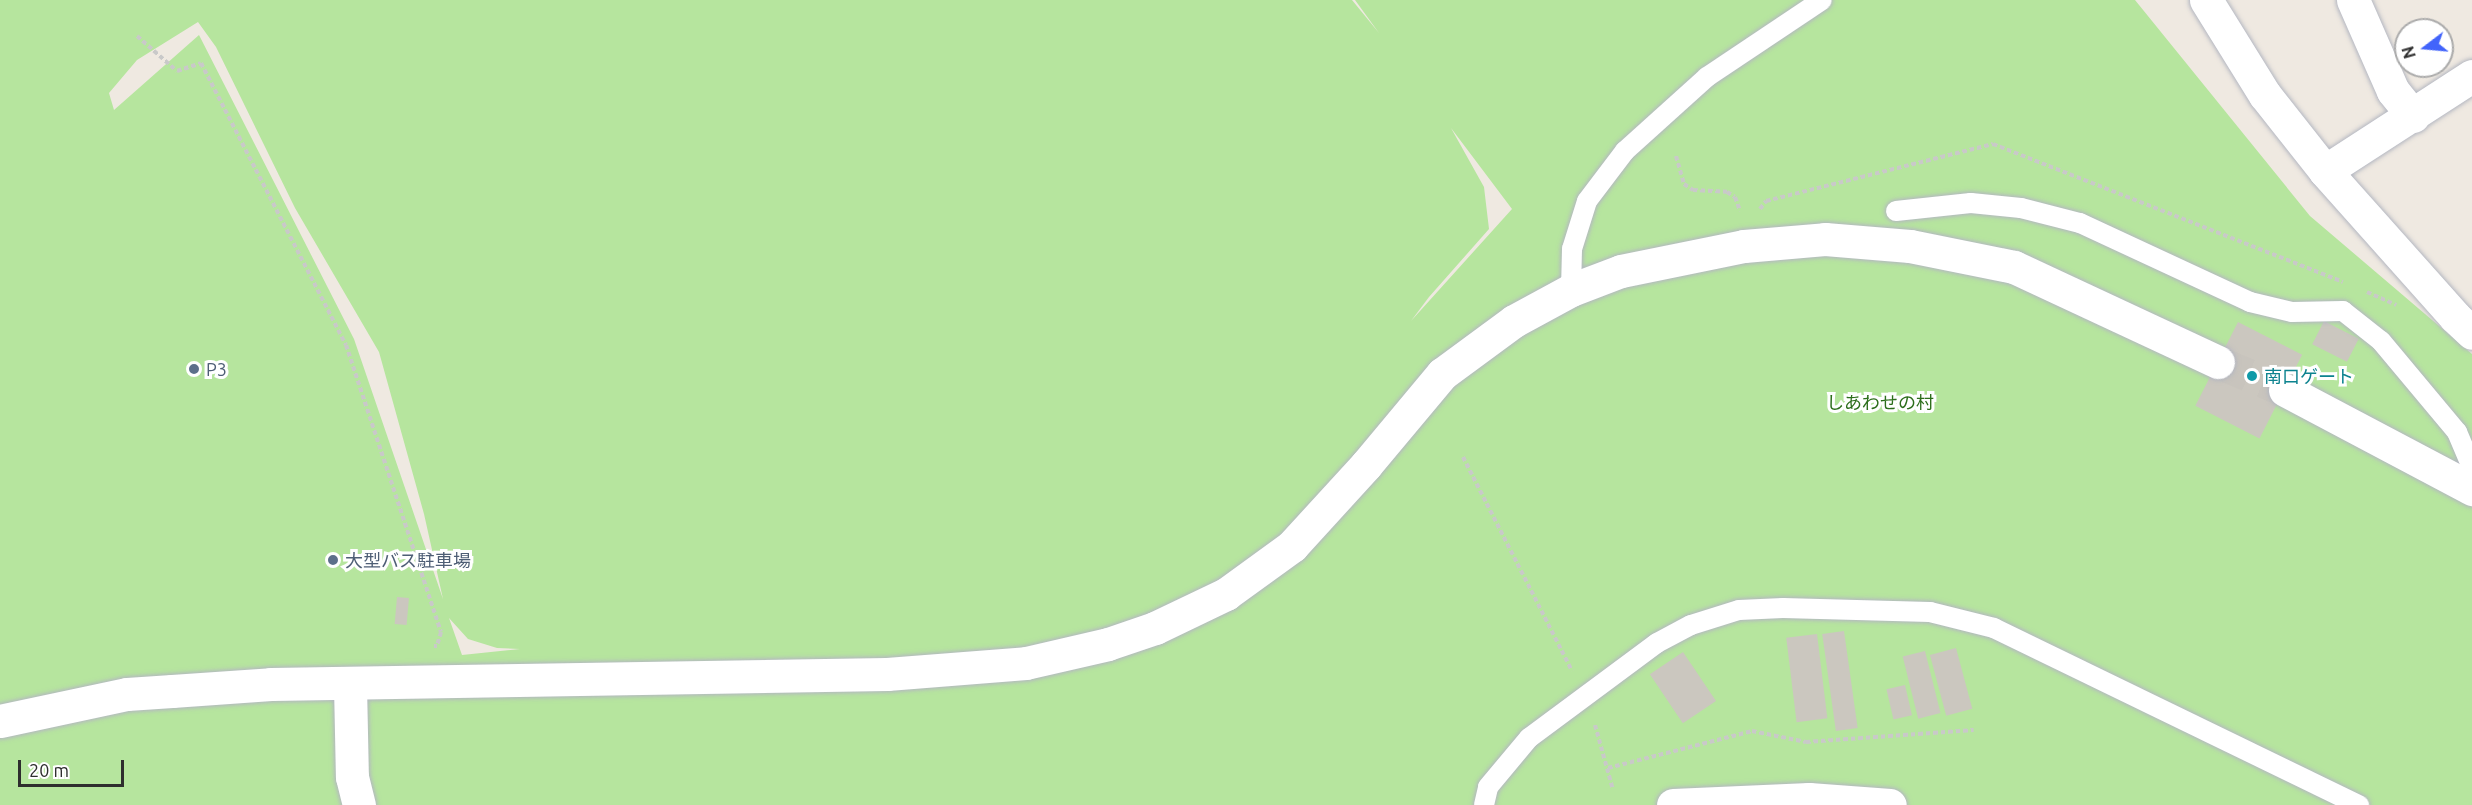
<!DOCTYPE html>
<html>
<head>
<meta charset="utf-8">
<style>
  body { margin:0 }
  #map { position:relative; width:2472px; height:805px; overflow:hidden; background:#efe9e1; font-family:Ubuntu,"Noto Sans JP",sans-serif }
  div>[style] { position:absolute }
  [style*='--x'] { left:calc(var(--x)*1px); top:calc(var(--y)*1px); width:calc(var(--w)*1px); rotate:calc(var(--a)*1deg) }
  .green>* { inset:0; background:#b6e59e }
  .building>* { inset:0; background:#cbc7bf; transform-origin:0 0 }
  .secondary-tunnel>* { height:33px; margin-top:-16.5px; transform-origin:0; background:repeating-linear-gradient(90deg,#c8c4bd 0 33px,transparent 0 49px) }
  .path>* { height:4px; margin-top:-2px; transform-origin:0; background:repeating-linear-gradient(90deg,#c9c9c9 0 4.5px,transparent 0 7.5px) }
  .roads { filter:drop-shadow(0 0 2px #b4b7c1) drop-shadow(0 0 2px #b4b7c1) }
  .lane>* { height:20px; margin:-10px; padding:0 10px; transform-origin:10px; border-radius:10px; background:#fff }
  .street>* { height:33px; margin:-16.5px; padding:0 16.5px; transform-origin:16.5px; border-radius:16.5px; background:#fff }
  .secondary>* { height:33px; margin:-16.5px; padding:0 16.5px; transform-origin:16.5px; border-radius:16.5px; background:#fff }
  .dots>* { width:16px; height:16px; translate:-50% -50%; box-sizing:border-box; border:3px solid #fff; border-radius:50% }
  span { translate:-50% -50%; white-space:nowrap; text-align:center; line-height:1.15; -webkit-text-stroke:6px #fff; paint-order:stroke }
  .service-label { font-size:18px; color:#4e5e75 }
  .left { translate:0 -50%; text-align:left }
  .culture-label { font-size:18px; color:#0d838f }
  .park-label { font-size:18px; color:#2c6e1b }
  .north { position:absolute; left:2394px; top:18px; width:60px; height:60px; box-sizing:border-box; background:#fff; border:2px solid #ababab; border-radius:50%; rotate:254deg; font-size:16px; font-weight:700; line-height:24px; text-align:center; color:#2e2e2e }
  .north::after { content:''; display:block; margin:auto; width:21px; height:27px; background:#4264fb; clip-path:polygon(50% 0,100% 100%,50% 72%,0 100%) }
  .scale { position:absolute; left:18px; top:760px; width:106px; height:27px; box-sizing:border-box; border:3px solid #2e2e2e; border-top:0; padding-left:8px; font-size:18px; line-height:21px; white-space:nowrap; color:#2e2e2e; -webkit-text-stroke:4px #fff; paint-order:stroke }
</style>
</head>
<body>
<div id="map">
  <div class="green">
    <div style="clip-path:polygon(evenodd,0 0,1352px 0,1379px 33px,1355px 0,2135px 0,2310px 216px,2472px 354px,2472px 805px,0 805px,0 0,198px 22px,216px 47px,295px 208px,379px 352px,424px 514px,443px 599px,354px 339px,199px 35px,114px 110px,109px 93px,137px 60px,198px 22px,0 0,1451px 128px,1512px 209px,1411px 321px,1429px 297px,1489px 229px,1484px 187px,1451px 128px,0 0,449px 618px,468px 639px,497px 648px,520px 649px,462px 655px,449px 618px)"></div>
  </div>
  <div class="building">
    <div style="left:2324px;top:321px;width:39px;height:26px;rotate:27deg"></div>
    <div style="left:2238px;top:322px;width:72px;height:94px;rotate:27deg"></div>
    <div style="left:397px;top:597px;width:12px;height:27px;rotate:5deg"></div>
    <div style="left:1844px;top:631px;width:98px;height:22px;rotate:82deg"></div>
    <div style="left:1817px;top:634px;width:85px;height:31px;rotate:83deg"></div>
    <div style="left:1956px;top:648px;width:63px;height:27px;rotate:75deg"></div>
    <div style="left:1925px;top:651px;width:64px;height:23px;rotate:76deg"></div>
    <div style="left:1683px;top:652px;width:59px;height:40px;rotate:56deg"></div>
    <div style="left:1905px;top:685px;width:31px;height:19px;rotate:77deg"></div>
  </div>
  <div class="secondary-tunnel">
    <div style="--x:2218;--y:362;--w:73;--a:22.7"></div>
  </div>
  <div class="path">
    <div style="--x:137;--y:36;--w:53;--a:41.2"></div>
    <div style="--x:177;--y:71;--w:25;--a:-18"></div>
    <div style="--x:201;--y:63;--w:317;--a:62.8"></div>
    <div style="--x:346;--y:345;--w:302;--a:71.7"></div>
    <div style="--x:441;--y:632;--w:15;--a:106"></div>
    <div style="--x:437;--y:646;--w:3;--a:180"></div>
    <div style="--x:1676;--y:156;--w:29;--a:74"></div>
    <div style="--x:1684;--y:184;--w:11;--a:34"></div>
    <div style="--x:1693;--y:190;--w:34;--a:3"></div>
    <div style="--x:1727;--y:192;--w:9;--a:32"></div>
    <div style="--x:1735;--y:197;--w:15;--a:70"></div>
    <div style="--x:1760;--y:209;--w:10;--a:-53"></div>
    <div style="--x:1766;--y:201;--w:234;--a:-14.1"></div>
    <div style="--x:1993;--y:144;--w:376;--a:21.5"></div>
    <div style="--x:2367;--y:292;--w:32;--a:24"></div>
    <div style="--x:1463;--y:457;--w:240;--a:63"></div>
    <div style="--x:1595;--y:725;--w:67;--a:74.5"></div>
    <div style="--x:1608;--y:768;--w:149;--a:-14.4"></div>
    <div style="--x:1752;--y:731;--w:55;--a:11.5"></div>
    <div style="--x:1806;--y:742;--w:168;--a:-4.1"></div>
  </div>
  <div class="roads">
    <div class="lane">
      <div style="--x:1896;--y:211;--w:75;--a:-6.1"></div>
      <div style="--x:1971;--y:203;--w:50;--a:5.7"></div>
      <div style="--x:2021;--y:208;--w:61;--a:14.3"></div>
      <div style="--x:2080;--y:223;--w:187;--a:24.9"></div>
      <div style="--x:2250;--y:302;--w:43;--a:13.4"></div>
      <div style="--x:2292;--y:312;--w:51;--a:-1.1"></div>
      <div style="--x:2343;--y:311;--w:48;--a:38.3"></div>
      <div style="--x:2381;--y:341;--w:119;--a:50.1"></div>
      <div style="--x:2457;--y:432;--w:38;--a:67"></div>
      <div style="--x:1571;--y:290;--w:41;--a:-88.6"></div>
      <div style="--x:1572;--y:249;--w:50;--a:-72.6"></div>
      <div style="--x:1587;--y:201;--w:63;--a:-52.8"></div>
      <div style="--x:1625;--y:151;--w:110;--a:-42.1"></div>
      <div style="--x:1707;--y:77;--w:138;--a:-33.8"></div>
      <div style="--x:1484;--y:805;--w:18;--a:-77"></div>
      <div style="--x:1488;--y:787;--w:64;--a:-50.1"></div>
      <div style="--x:1529;--y:738;--w:159;--a:-36.6"></div>
      <div style="--x:1657;--y:643;--w:38;--a:-28"></div>
      <div style="--x:1691;--y:625;--w:50;--a:-17.4"></div>
      <div style="--x:1739;--y:610;--w:44;--a:-2.6"></div>
      <div style="--x:1783;--y:608;--w:147;--a:1.6"></div>
      <div style="--x:1930;--y:612;--w:66;--a:14"></div>
      <div style="--x:1994;--y:628;--w:406;--a:25.9"></div>
    </div>
    <div class="street">
      <div style="--x:2353;--y:0;--w:99;--a:66.3"></div>
      <div style="--x:2393;--y:91;--w:32;--a:51"></div>
      <div style="--x:2325;--y:171;--w:175;--a:-32.9"></div>
    </div>
    <div class="secondary">
      <div style="--x:2206;--y:0;--w:112;--a:58.2"></div>
      <div style="--x:2265;--y:95;--w:97;--a:51.7"></div>
      <div style="--x:2325;--y:171;--w:195;--a:48.3"></div>
      <div style="--x:2455;--y:317;--w:23;--a:43"></div>
      <div style="--x:2285;--y:390;--w:212;--a:27.9"></div>
      <div style="--x:350;--y:685;--w:92;--a:88.8"></div>
      <div style="--x:352;--y:777;--w:29;--a:76"></div>
      <div style="--x:0;--y:721;--w:130;--a:-12"></div>
      <div style="--x:127;--y:694;--w:45;--a:-3.8"></div>
      <div style="--x:172;--y:691;--w:99;--a:-4"></div>
      <div style="--x:271;--y:684;--w:616;--a:-0.93"></div>
      <div style="--x:887;--y:674;--w:139;--a:-4.5"></div>
      <div style="--x:1026;--y:663;--w:84;--a:-13"></div>
      <div style="--x:1108;--y:644;--w:50;--a:-18.8"></div>
      <div style="--x:1155;--y:628;--w:79;--a:-25.6"></div>
      <div style="--x:1226;--y:594;--w:82;--a:-36"></div>
      <div style="--x:1292;--y:546;--w:110;--a:-47.6"></div>
      <div style="--x:1366;--y:465;--w:119;--a:-50.1"></div>
      <div style="--x:1442;--y:374;--w:89;--a:-36.4"></div>
      <div style="--x:1514;--y:321;--w:65;--a:-28.5"></div>
      <div style="--x:1571;--y:290;--w:53;--a:-20.8"></div>
      <div style="--x:1621;--y:271;--w:126;--a:-11.5"></div>
      <div style="--x:1744;--y:246;--w:81;--a:-4.9"></div>
      <div style="--x:1825;--y:239;--w:85;--a:4.7"></div>
      <div style="--x:1910;--y:246;--w:106;--a:11.4"></div>
      <div style="--x:2014;--y:267;--w:225;--a:25"></div>
      <div style="--x:1673;--y:805;--w:136;--a:-2.5"></div>
      <div style="--x:1809;--y:799;--w:81;--a:4.2"></div>
    </div>
  </div>
  <div class="dots">
    <div style="left:194px;top:369px;background:#5c6f8a"></div>
    <div style="left:2252px;top:376px;background:#0f9aa8"></div>
    <div style="left:333px;top:560px;background:#5c6f8a"></div>
  </div>
  <div class="service-label">
    <span class="left" style="left:206px;top:369px">P3</span>
    <span class="left" style="left:345px;top:560px">大型バス駐車場</span>
  </div>
  <div class="culture-label">
    <span class="left" style="left:2264px;top:376px">南口ゲート</span>
  </div>
  <div class="park-label">
    <span style="left:1880px;top:402px">しあわせの村</span>
  </div>
  <div class="north">N</div>
  <div class="scale">20 m</div>
</div>
</body>
</html>
